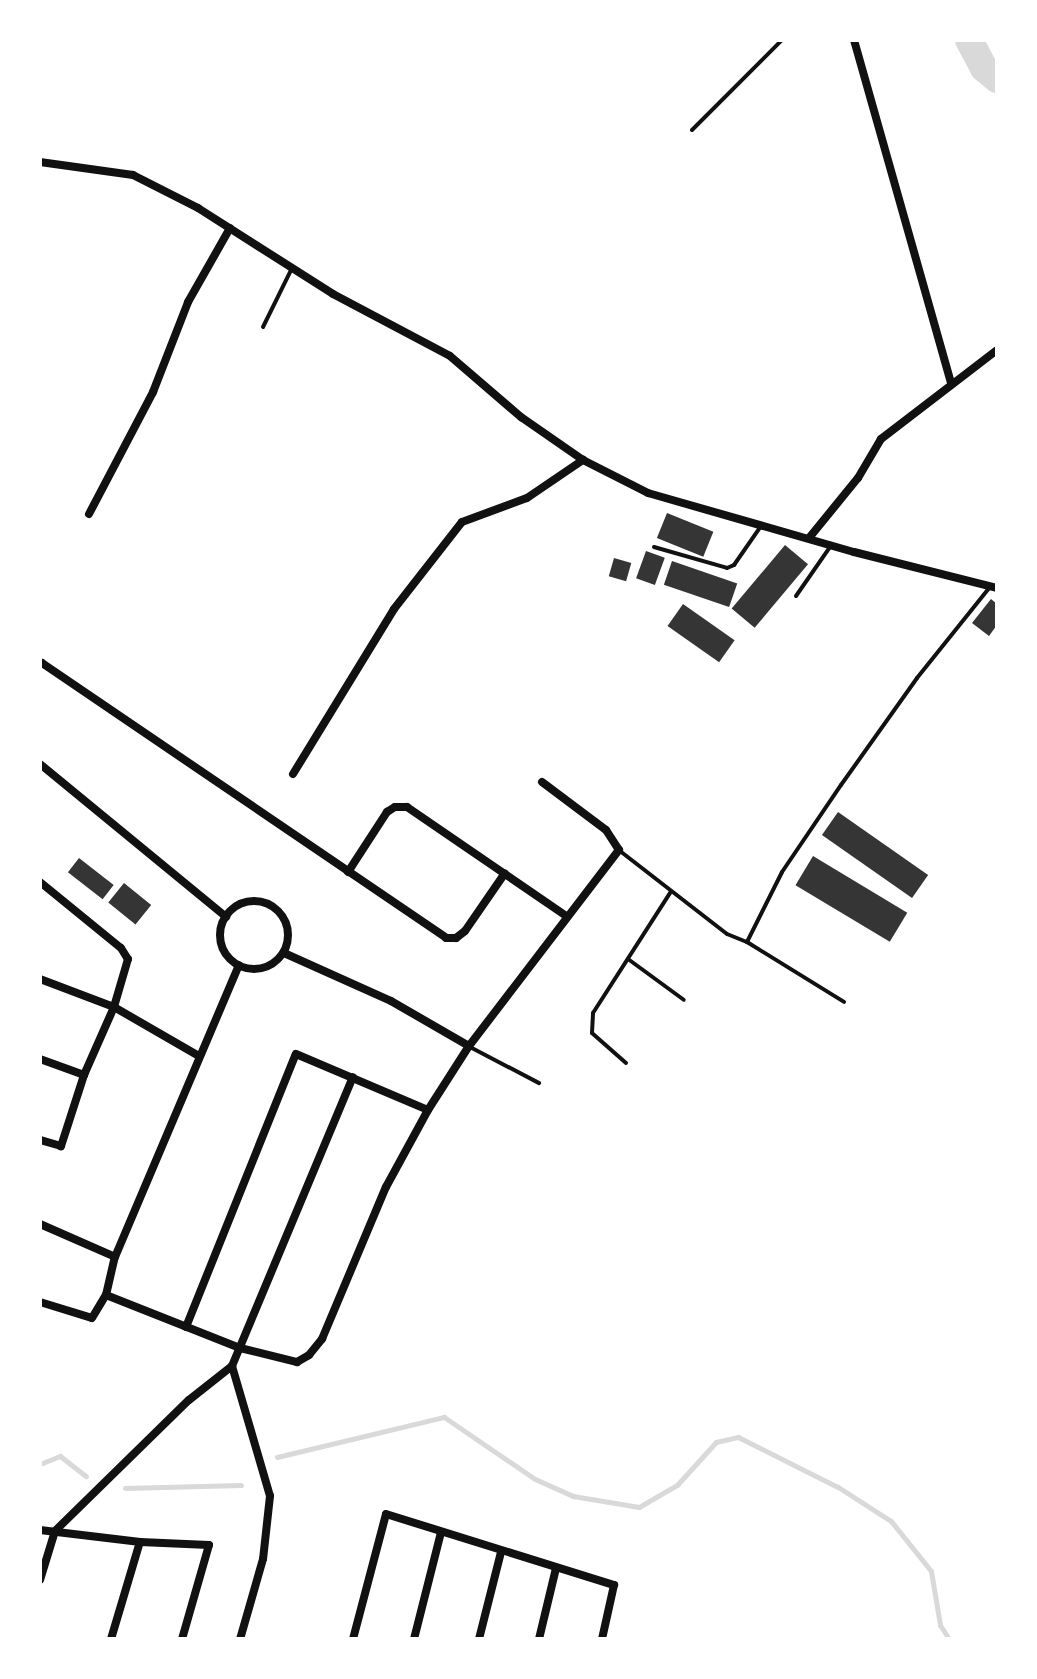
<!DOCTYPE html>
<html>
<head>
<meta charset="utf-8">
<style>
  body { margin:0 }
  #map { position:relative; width:1037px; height:1679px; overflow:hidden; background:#fff; font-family:"Nunito Sans",sans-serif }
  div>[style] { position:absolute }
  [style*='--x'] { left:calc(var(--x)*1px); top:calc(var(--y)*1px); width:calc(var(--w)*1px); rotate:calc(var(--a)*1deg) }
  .stream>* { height:5px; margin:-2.5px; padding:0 2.5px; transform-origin:2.5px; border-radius:2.5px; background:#d9d9d9 }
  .river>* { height:28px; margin:-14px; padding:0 14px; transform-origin:14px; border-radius:14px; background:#d9d9d9 }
  .building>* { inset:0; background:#353535; transform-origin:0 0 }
  .service>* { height:4px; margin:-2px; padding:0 2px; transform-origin:2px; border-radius:2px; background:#111 }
  .minor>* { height:8px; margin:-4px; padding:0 4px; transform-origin:4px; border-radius:4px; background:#111 }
  .minor>.ring { margin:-4px; padding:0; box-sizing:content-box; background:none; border:8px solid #111; border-radius:50% }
  span { translate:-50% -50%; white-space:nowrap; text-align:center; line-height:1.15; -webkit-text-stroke:6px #fff; paint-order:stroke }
  .frame { position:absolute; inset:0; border:42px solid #fff; pointer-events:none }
</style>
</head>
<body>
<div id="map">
  <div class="stream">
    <div style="--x:277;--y:1457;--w:172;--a:-13.5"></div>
    <div style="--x:444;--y:1417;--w:110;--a:34.3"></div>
    <div style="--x:535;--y:1479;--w:42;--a:24.1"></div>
    <div style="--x:573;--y:1496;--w:67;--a:9.5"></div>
    <div style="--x:639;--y:1507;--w:44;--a:-30.1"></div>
    <div style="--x:677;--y:1485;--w:58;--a:-47.8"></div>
    <div style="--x:716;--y:1442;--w:23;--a:-13"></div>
    <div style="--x:738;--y:1437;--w:112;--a:26.6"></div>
    <div style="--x:838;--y:1487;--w:63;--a:32.7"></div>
    <div style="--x:891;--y:1521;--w:64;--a:51.3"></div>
    <div style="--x:931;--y:1571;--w:55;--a:80.5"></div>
    <div style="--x:940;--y:1625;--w:17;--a:57"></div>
    <div style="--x:40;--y:1464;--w:22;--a:-22"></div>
    <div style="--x:60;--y:1456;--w:33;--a:38"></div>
    <div style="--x:125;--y:1488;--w:116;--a:-1.5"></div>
  </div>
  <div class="river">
    <div style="--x:969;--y:40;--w:32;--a:62"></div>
    <div style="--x:984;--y:68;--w:17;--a:40"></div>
  </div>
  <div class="building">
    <div style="left:667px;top:513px;width:50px;height:27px;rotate:22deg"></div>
    <div style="left:785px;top:545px;width:30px;height:83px;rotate:40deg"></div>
    <div style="left:646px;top:551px;width:20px;height:29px;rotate:20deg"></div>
    <div style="left:614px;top:558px;width:18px;height:19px;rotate:16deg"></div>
    <div style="left:672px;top:561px;width:69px;height:25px;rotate:19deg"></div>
    <div style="clip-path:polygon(991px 599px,997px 604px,997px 625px,989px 636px,972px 623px)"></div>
    <div style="left:683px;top:604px;width:63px;height:27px;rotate:35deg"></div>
    <div style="left:838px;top:812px;width:110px;height:28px;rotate:35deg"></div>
    <div style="left:813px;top:856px;width:110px;height:34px;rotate:31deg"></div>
    <div style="left:79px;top:858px;width:44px;height:18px;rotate:38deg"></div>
    <div style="left:124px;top:883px;width:35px;height:25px;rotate:39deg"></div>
  </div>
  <div class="service">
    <div style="--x:692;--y:130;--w:127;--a:-45"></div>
    <div style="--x:263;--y:327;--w:64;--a:-63.8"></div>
    <div style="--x:654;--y:547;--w:76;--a:16"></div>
    <div style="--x:727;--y:568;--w:8;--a:-23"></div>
    <div style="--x:734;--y:565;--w:47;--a:-55.3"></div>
    <div style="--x:796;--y:596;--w:60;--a:-55.2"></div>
    <div style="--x:620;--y:851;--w:135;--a:37.8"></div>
    <div style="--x:727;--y:934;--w:22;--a:22"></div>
    <div style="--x:747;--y:942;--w:78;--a:-63.4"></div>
    <div style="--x:782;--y:872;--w:105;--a:-55.9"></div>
    <div style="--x:841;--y:785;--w:131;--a:-54.6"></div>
    <div style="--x:917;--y:678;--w:117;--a:-51.3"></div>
    <div style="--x:747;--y:942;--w:114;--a:31.7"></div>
    <div style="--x:628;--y:959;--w:69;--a:36.2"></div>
    <div style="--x:470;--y:1047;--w:78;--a:27.6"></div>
    <div style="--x:626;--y:1063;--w:45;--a:-138.6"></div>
    <div style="--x:592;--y:1033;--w:20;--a:-87"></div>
    <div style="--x:593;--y:1013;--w:143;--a:-57.3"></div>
  </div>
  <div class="minor">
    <div style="--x:854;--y:40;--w:356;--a:74.2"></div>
    <div style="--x:40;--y:162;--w:94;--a:8"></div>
    <div style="--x:133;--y:175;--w:73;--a:26.9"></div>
    <div style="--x:198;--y:208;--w:160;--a:32.5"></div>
    <div style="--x:333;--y:294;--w:132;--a:27.9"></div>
    <div style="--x:450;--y:356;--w:94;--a:40.7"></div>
    <div style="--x:521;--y:417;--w:75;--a:34.7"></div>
    <div style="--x:583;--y:460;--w:73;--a:26.9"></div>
    <div style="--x:648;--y:493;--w:214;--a:16"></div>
    <div style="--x:854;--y:552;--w:147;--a:14.1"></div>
    <div style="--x:89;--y:514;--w:138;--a:-62.3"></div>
    <div style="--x:153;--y:392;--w:97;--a:-68.7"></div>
    <div style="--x:188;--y:302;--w:85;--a:-60.4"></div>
    <div style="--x:809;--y:538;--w:77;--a:-50.8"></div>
    <div style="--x:858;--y:478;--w:45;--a:-59.5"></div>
    <div style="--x:881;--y:439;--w:146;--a:-37.5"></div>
    <div style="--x:40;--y:665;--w:3;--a:-45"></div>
    <div style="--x:42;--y:663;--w:489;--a:34.2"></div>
    <div style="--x:446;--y:938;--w:10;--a:0"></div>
    <div style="--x:456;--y:938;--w:11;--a:-38"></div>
    <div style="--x:465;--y:931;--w:70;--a:-55.4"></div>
    <div style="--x:40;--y:764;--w:241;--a:39.4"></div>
    <div style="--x:293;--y:774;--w:193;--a:-58.5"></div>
    <div style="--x:394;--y:609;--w:110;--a:-52"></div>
    <div style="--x:462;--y:522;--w:69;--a:-20.3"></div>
    <div style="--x:527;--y:498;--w:68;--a:-34.2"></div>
    <div style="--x:348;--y:872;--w:72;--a:-57"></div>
    <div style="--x:387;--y:812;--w:9;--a:-32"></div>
    <div style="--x:395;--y:807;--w:12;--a:0"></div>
    <div style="--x:407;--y:807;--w:193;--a:34.4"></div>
    <div style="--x:40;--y:882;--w:104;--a:39.2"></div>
    <div style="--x:121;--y:948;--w:13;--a:58"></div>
    <div style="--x:128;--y:959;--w:50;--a:106.3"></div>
    <div style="--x:114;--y:1007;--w:74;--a:113.8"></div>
    <div style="--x:84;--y:1075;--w:75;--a:107.9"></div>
    <div style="--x:61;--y:1146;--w:22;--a:-164"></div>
    <div class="ring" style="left:220px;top:901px;width:60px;height:60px"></div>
    <div style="--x:284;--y:953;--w:117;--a:24.2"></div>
    <div style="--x:391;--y:1001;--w:90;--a:30"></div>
    <div style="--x:40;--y:979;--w:79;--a:20.7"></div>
    <div style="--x:114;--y:1007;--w:98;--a:30"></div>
    <div style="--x:40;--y:1059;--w:47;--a:20"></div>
    <div style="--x:40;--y:1224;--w:82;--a:23.7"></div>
    <div style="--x:106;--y:1295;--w:39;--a:-77"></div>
    <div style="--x:115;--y:1257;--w:317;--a:-67"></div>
    <div style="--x:40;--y:1302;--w:54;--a:17.1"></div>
    <div style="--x:92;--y:1318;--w:27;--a:-59"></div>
    <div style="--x:106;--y:1295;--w:144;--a:21.6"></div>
    <div style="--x:240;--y:1348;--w:59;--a:13.8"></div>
    <div style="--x:297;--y:1362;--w:14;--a:-30"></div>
    <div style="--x:309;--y:1355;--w:21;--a:-51"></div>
    <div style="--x:322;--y:1339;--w:165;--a:-67.2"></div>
    <div style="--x:386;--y:1187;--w:88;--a:-61.4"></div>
    <div style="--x:428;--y:1110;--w:76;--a:-57.4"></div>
    <div style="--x:469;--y:1046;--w:247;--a:-52.6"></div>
    <div style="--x:619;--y:850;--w:24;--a:-123"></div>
    <div style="--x:606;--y:830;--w:80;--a:-143.1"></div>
    <div style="--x:186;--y:1327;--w:294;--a:-68.1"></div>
    <div style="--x:296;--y:1054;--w:143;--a:23"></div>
    <div style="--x:232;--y:1366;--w:135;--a:73.7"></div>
    <div style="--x:270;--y:1496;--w:63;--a:96.3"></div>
    <div style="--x:263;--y:1559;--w:83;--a:106"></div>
    <div style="--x:40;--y:1530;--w:101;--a:6.8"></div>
    <div style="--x:140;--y:1542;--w:69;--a:2.5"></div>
    <div style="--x:209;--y:1545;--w:98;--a:106"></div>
    <div style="--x:40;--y:1580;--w:51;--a:-73"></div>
    <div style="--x:55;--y:1531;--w:187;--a:-44.4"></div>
    <div style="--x:189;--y:1400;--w:55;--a:-38.3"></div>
    <div style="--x:232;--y:1366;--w:313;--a:-67.3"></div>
    <div style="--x:111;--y:1639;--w:101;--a:-73.4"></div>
    <div style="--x:353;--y:1639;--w:129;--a:-75.2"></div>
    <div style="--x:386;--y:1514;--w:239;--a:17.3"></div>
    <div style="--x:614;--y:1585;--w:55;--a:102.5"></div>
    <div style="--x:414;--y:1639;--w:110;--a:-75.8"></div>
    <div style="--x:479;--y:1639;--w:90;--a:-75.8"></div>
    <div style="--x:539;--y:1639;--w:73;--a:-76.5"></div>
  </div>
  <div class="frame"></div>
</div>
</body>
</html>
